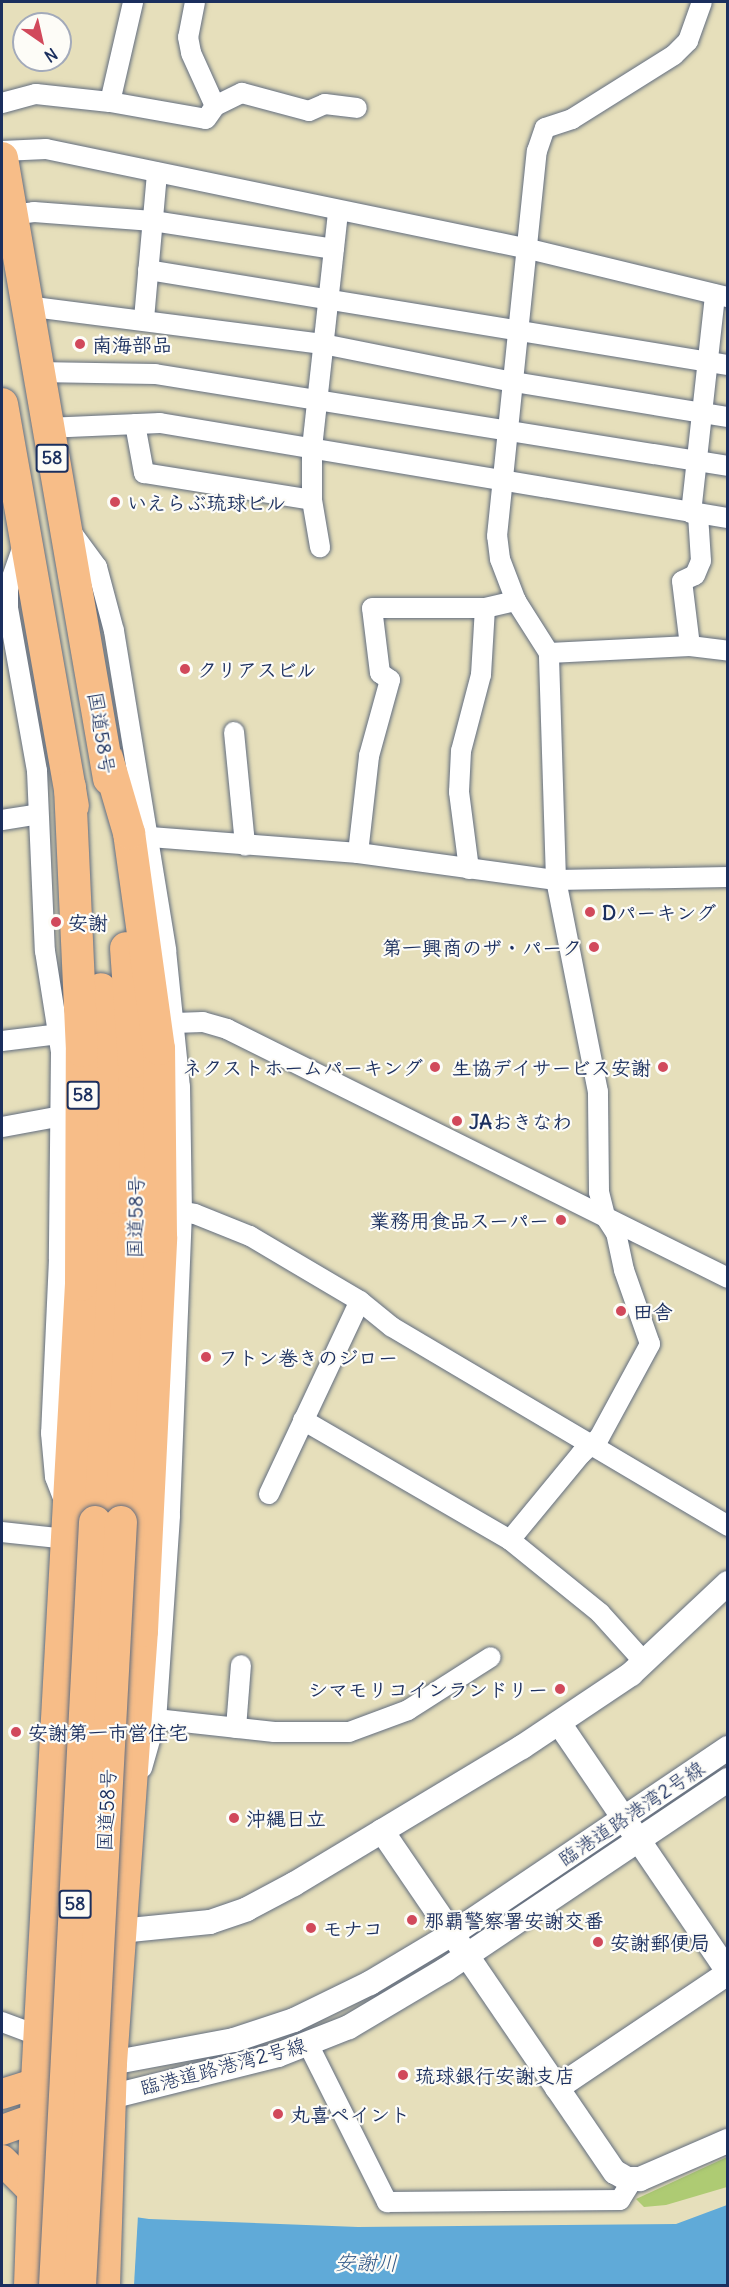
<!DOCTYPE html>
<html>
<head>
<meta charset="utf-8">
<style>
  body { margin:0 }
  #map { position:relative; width:729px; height:2287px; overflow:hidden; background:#e6dfbb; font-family:Delius,"Klee One",sans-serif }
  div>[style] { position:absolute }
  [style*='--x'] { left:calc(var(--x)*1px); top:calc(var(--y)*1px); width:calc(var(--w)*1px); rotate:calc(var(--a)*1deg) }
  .green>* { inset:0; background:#aecb73 }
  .water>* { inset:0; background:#60aad8 }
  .pier>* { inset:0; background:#e6dfbb }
  .roads { filter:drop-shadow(0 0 2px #626d7f) drop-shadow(0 0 2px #626d7f) }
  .minor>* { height:20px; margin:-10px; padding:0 10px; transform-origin:10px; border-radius:10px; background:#fff }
  .tertiary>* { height:24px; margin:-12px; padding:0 12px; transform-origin:12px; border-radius:12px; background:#fff }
  .primary>* { height:30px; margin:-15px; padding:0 15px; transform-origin:15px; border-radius:15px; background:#f7bd88 }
  .trunk>* { height:32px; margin:-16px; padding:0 16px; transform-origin:16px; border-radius:16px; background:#f7bd88 }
  .bridges { filter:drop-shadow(0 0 2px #626d7f) drop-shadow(0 0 2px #626d7f) }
  .trunk-bridge>* { height:32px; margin:-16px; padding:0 16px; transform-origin:16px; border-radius:16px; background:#f7bd88 }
  .dots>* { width:16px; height:16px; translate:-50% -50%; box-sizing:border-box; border:3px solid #fdfcf7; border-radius:50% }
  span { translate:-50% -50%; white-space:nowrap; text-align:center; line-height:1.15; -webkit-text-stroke:4.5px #fdfcf7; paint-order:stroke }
  .shield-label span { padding:2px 4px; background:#fdfcf7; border:2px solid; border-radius:4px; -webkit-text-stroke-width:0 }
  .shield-label { font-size:18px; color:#1b2f5e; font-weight:700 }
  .poi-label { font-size:20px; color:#1b2f5e; font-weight:700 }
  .left { translate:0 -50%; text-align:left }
  .right { translate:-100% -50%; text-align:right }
  .street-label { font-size:20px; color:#1b2f5e }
  .water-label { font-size:21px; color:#335a89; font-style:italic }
  .frame { position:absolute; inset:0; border:3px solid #1b2f5e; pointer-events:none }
  .north { position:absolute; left:12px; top:12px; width:60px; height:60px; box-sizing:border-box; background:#fdfcf7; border:2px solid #a3aaba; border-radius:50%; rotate:146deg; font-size:16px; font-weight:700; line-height:24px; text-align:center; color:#1b2f5e }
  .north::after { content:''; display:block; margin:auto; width:21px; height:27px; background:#d1495b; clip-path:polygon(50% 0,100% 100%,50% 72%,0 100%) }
</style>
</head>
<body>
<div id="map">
  <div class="green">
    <div style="clip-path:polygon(727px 2157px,727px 2187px,666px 2205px,644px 2207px,636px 2199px)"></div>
  </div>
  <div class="water">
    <div style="clip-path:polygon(2px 2198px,149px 2219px,358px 2227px,676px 2224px,727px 2205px,727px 2285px,2px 2285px)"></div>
  </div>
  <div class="pier">
    <div style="clip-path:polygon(2px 2195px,138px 2215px,134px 2285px,2px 2285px)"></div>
  </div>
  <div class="roads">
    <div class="minor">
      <div style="--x:195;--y:2;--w:36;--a:101"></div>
      <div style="--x:188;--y:37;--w:16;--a:79"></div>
      <div style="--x:191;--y:53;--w:58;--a:65.6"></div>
      <div style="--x:110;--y:102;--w:103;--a:-77"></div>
      <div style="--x:2;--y:103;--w:35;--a:-15"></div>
      <div style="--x:36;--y:94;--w:74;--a:6.2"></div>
      <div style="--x:110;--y:102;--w:97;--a:10"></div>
      <div style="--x:206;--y:119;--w:16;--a:-55"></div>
      <div style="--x:215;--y:106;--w:30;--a:-26"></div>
      <div style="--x:242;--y:93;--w:69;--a:15"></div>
      <div style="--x:309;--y:111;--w:17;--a:-24"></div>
      <div style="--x:325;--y:104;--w:32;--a:7"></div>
      <div style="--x:2;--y:151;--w:44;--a:-2.6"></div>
      <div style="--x:46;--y:149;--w:493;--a:11.7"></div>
      <div style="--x:529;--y:249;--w:205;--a:13.6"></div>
      <div style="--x:11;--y:215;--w:23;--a:-7"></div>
      <div style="--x:34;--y:212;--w:119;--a:4.3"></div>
      <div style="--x:153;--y:221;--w:183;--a:8.8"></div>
      <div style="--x:148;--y:270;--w:588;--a:9.3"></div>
      <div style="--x:26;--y:306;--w:299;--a:7.3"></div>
      <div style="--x:323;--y:344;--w:195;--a:11.3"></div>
      <div style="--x:514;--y:382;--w:217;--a:9.3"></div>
      <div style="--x:144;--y:319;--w:147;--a:-84.9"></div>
      <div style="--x:36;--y:372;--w:119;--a:1"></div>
      <div style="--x:155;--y:374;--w:580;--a:9.12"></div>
      <div style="--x:135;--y:424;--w:50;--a:79.6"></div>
      <div style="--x:144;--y:473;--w:170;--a:9.1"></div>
      <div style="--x:312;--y:500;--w:48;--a:80.3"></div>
      <div style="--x:46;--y:428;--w:114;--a:-2.5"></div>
      <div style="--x:160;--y:423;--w:576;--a:9.5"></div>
      <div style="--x:312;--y:500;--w:52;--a:-90"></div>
      <div style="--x:312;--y:448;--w:238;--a:-83.7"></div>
      <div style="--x:691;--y:513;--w:220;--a:-83.7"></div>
      <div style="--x:69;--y:529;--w:47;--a:53.6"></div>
      <div style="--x:97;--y:567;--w:66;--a:75.1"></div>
      <div style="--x:114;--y:631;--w:323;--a:80.7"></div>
      <div style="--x:166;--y:950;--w:138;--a:84.2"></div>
      <div style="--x:180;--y:1087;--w:125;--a:89.1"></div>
      <div style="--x:182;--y:1212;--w:304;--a:92.3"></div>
      <div style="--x:170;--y:1516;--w:203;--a:93.9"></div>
      <div style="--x:156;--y:1719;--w:51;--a:105.9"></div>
      <div style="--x:24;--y:543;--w:49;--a:109.2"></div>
      <div style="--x:8;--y:589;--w:19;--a:90"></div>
      <div style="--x:8;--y:608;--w:166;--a:79.9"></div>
      <div style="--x:37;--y:771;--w:180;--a:87.5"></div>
      <div style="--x:45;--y:951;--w:102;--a:81"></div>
      <div style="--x:61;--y:1052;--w:207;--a:90.6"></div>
      <div style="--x:59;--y:1259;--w:174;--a:92.6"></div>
      <div style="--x:51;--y:1433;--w:44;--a:84.8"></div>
      <div style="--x:55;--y:1477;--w:22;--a:69"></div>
      <div style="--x:690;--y:646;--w:65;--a:-97"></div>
      <div style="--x:682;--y:581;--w:14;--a:-25"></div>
      <div style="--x:695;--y:575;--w:15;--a:-67"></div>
      <div style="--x:701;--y:561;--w:47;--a:-93.7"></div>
      <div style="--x:549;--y:653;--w:141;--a:-2.8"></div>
      <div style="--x:690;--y:646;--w:38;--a:7"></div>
      <div style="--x:234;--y:732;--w:114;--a:84.4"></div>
      <div style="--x:2;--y:820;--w:36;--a:-9"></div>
      <div style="--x:150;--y:837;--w:209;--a:4.4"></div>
      <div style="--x:358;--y:853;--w:200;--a:7.8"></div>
      <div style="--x:556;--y:880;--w:172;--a:-1"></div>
      <div style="--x:358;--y:853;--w:98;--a:-83.5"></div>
      <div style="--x:369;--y:756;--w:79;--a:-74.6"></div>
      <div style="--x:390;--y:680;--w:12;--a:-145"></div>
      <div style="--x:380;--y:673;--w:65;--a:-97"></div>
      <div style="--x:372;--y:608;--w:113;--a:0"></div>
      <div style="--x:485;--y:608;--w:32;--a:-13"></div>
      <div style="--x:469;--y:869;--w:78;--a:-97.4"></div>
      <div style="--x:459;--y:792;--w:41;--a:-87.2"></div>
      <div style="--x:461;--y:751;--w:79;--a:-75.3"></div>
      <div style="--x:481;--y:675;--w:67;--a:-86.6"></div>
      <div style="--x:174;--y:1023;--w:29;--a:-2"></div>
      <div style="--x:203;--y:1022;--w:25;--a:16"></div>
      <div style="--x:227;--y:1029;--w:559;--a:26.43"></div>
      <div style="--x:2;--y:1041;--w:57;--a:-7"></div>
      <div style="--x:2;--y:1127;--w:61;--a:-10.4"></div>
      <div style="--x:173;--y:1210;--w:22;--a:10"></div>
      <div style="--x:195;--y:1214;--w:59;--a:21.8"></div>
      <div style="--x:250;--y:1236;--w:128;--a:30.6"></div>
      <div style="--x:360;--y:1301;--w:41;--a:39.1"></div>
      <div style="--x:392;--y:1327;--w:391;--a:30.6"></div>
      <div style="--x:303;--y:1420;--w:239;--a:30.1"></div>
      <div style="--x:510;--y:1540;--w:116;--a:39"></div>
      <div style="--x:600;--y:1613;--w:67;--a:48"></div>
      <div style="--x:269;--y:1494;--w:213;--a:-64.8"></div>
      <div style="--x:2;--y:1532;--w:66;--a:6.1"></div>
      <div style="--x:510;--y:1540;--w:112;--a:-50.5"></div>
      <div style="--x:581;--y:1454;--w:24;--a:-42"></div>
      <div style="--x:599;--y:1438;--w:107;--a:-61.5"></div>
      <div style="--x:650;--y:1344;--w:78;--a:-109.4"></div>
      <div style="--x:624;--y:1270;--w:38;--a:-102"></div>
      <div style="--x:616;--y:1233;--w:20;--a:-123"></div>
      <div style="--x:605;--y:1216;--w:25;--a:-104"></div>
      <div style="--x:599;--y:1192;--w:100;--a:-90.6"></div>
      <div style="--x:598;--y:1092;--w:216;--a:-101.2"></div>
      <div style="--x:556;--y:880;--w:227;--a:-91.8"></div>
      <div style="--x:549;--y:653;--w:62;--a:-122.4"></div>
      <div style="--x:516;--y:601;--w:45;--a:-110.9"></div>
      <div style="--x:500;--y:559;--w:23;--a:-97"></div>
      <div style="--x:497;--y:536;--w:387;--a:-84.1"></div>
      <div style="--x:537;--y:151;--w:24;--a:-71"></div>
      <div style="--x:545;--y:128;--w:28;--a:-18"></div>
      <div style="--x:572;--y:119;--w:120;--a:-32.1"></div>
      <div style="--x:674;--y:55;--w:20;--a:-45"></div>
      <div style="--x:688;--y:41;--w:41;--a:-70.3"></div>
      <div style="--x:156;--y:1719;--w:119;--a:6.3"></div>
      <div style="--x:274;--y:1732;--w:75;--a:0"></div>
      <div style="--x:349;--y:1732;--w:63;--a:-20.4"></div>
      <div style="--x:408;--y:1710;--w:98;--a:-32.6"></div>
      <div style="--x:236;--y:1728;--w:63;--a:-85.5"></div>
      <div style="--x:2;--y:2022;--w:51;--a:20.6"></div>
      <div style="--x:308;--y:2044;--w:177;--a:63.4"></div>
      <div style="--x:387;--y:2202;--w:233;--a:-0.5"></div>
      <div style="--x:620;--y:2200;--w:25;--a:-58"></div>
    </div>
    <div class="tertiary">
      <div style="--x:559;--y:1723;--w:301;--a:55.8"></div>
      <div style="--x:382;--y:1831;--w:413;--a:55.7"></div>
      <div style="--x:615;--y:2172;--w:14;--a:30"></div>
      <div style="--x:627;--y:2179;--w:13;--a:0"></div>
      <div style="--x:640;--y:2179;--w:96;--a:-23.4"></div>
      <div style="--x:120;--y:1931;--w:90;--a:-5.7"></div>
      <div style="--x:210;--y:1922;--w:39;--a:-19"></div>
      <div style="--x:247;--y:1909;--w:53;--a:-28"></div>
      <div style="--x:294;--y:1884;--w:266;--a:-31"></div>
      <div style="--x:522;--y:1747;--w:131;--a:-33.8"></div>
      <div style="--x:631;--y:1674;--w:133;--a:-43.2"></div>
      <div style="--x:111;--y:2063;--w:125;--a:-10.6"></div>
      <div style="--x:234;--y:2040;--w:63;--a:-18.4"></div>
      <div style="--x:294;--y:2020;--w:85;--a:-26"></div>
      <div style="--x:370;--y:1983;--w:96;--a:-30.9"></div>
      <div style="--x:452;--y:1934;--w:333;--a:-34"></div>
      <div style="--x:557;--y:2088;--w:206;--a:-33.9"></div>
      <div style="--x:110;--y:2097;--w:173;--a:-14"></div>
      <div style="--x:278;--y:2055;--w:76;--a:-21.5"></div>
      <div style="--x:349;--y:2027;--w:112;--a:-30.7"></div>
      <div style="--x:445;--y:1970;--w:341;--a:-33.9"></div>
    </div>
    <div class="primary">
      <div style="--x:2;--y:2094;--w:60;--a:-17.5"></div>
      <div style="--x:2;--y:2130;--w:59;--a:-19.7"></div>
      <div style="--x:2;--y:2160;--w:45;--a:45"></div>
    </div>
    <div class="trunk">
      <div style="--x:2;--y:158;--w:630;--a:80.22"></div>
      <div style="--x:2;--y:404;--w:408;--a:80"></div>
      <div style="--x:95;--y:1522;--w:324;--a:-87.3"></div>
      <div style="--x:110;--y:1198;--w:209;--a:-92.5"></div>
      <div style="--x:121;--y:1522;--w:329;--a:-87.4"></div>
      <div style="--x:136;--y:1193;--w:131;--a:-90.9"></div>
      <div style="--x:134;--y:1062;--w:114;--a:-94"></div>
      <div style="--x:30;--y:2286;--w:205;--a:-88"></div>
      <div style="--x:37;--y:2081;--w:797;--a:-86.84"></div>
      <div style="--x:81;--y:1285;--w:234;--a:-89.8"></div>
      <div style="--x:82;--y:1051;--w:264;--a:-92.6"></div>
      <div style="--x:104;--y:2286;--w:223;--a:-88.2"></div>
      <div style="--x:111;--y:2063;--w:433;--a:-85.9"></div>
      <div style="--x:142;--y:1631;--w:394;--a:-87.2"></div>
      <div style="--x:161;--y:1237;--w:188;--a:-90.6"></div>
      <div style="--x:159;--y:1049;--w:218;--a:-97.9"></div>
      <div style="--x:129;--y:833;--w:78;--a:-106.3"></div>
    </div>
  </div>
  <div class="bridges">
    <div class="trunk-bridge">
      <div style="--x:55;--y:2286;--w:765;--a:-87"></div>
      <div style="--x:80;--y:2286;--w:765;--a:-86.93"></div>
    </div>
  </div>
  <div class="dots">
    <div style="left:80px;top:344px;background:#d1495b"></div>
    <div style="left:115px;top:502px;background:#d1495b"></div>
    <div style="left:185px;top:669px;background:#d1495b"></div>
    <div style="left:590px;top:912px;background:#d1495b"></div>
    <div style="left:56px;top:922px;background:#d1495b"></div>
    <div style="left:594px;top:947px;background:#d1495b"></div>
    <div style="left:435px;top:1067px;background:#d1495b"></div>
    <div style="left:663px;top:1067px;background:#d1495b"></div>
    <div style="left:457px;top:1121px;background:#d1495b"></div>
    <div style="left:561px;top:1220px;background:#d1495b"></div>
    <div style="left:621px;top:1311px;background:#d1495b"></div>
    <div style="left:206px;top:1357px;background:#d1495b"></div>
    <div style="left:560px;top:1689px;background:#d1495b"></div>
    <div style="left:16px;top:1732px;background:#d1495b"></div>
    <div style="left:234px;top:1818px;background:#d1495b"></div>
    <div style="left:412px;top:1920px;background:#d1495b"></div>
    <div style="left:311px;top:1928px;background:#d1495b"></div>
    <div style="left:598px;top:1942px;background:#d1495b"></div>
    <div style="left:403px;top:2075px;background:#d1495b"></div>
    <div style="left:278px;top:2114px;background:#d1495b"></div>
  </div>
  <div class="shield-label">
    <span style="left:52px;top:458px">58</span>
    <span style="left:83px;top:1095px">58</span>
    <span style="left:75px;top:1904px">58</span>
  </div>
  <div class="poi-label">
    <span class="left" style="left:92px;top:344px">南海部品</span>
    <span class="left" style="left:127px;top:502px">いえらぶ琉球ビル</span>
    <span class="left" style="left:197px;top:669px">クリアスビル</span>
    <span class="left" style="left:602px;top:912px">Dパーキング</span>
    <span class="left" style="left:68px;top:922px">安謝</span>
    <span class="right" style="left:582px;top:947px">第一興商のザ・パーク</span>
    <span class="right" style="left:423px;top:1067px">ネクストホームパーキング</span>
    <span class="right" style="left:651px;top:1067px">生協デイサービス安謝</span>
    <span class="left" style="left:469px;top:1121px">JAおきなわ</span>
    <span class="right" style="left:549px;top:1220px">業務用食品スーパー</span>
    <span class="left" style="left:633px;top:1311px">田舎</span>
    <span class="left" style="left:218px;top:1357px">フトン巻きのジロー</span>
    <span class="right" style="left:548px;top:1689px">シマモリコインランドリー</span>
    <span class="left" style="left:28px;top:1732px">安謝第一市営住宅</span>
    <span class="left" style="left:246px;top:1818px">沖縄日立</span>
    <span class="left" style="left:424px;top:1920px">那覇警察署安謝交番</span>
    <span class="left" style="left:323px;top:1928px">モナコ</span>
    <span class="left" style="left:610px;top:1942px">安謝郵便局</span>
    <span class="left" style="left:415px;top:2075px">琉球銀行安謝支店</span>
    <span class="left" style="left:290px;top:2114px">丸喜ペイント</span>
  </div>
  <div class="street-label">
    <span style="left:102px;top:733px;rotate:81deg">国道58号</span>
    <span style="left:135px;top:1217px;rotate:-89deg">国道58号</span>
    <span style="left:106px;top:1810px;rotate:-87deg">国道58号</span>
    <span style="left:631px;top:1813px;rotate:-34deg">臨港道路港湾2号線</span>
    <span style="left:223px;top:2066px;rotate:-15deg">臨港道路港湾2号線</span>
  </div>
  <div class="water-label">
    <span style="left:366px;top:2263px;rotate:1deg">安謝川</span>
  </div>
  <div class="frame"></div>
  <div class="north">N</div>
</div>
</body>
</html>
